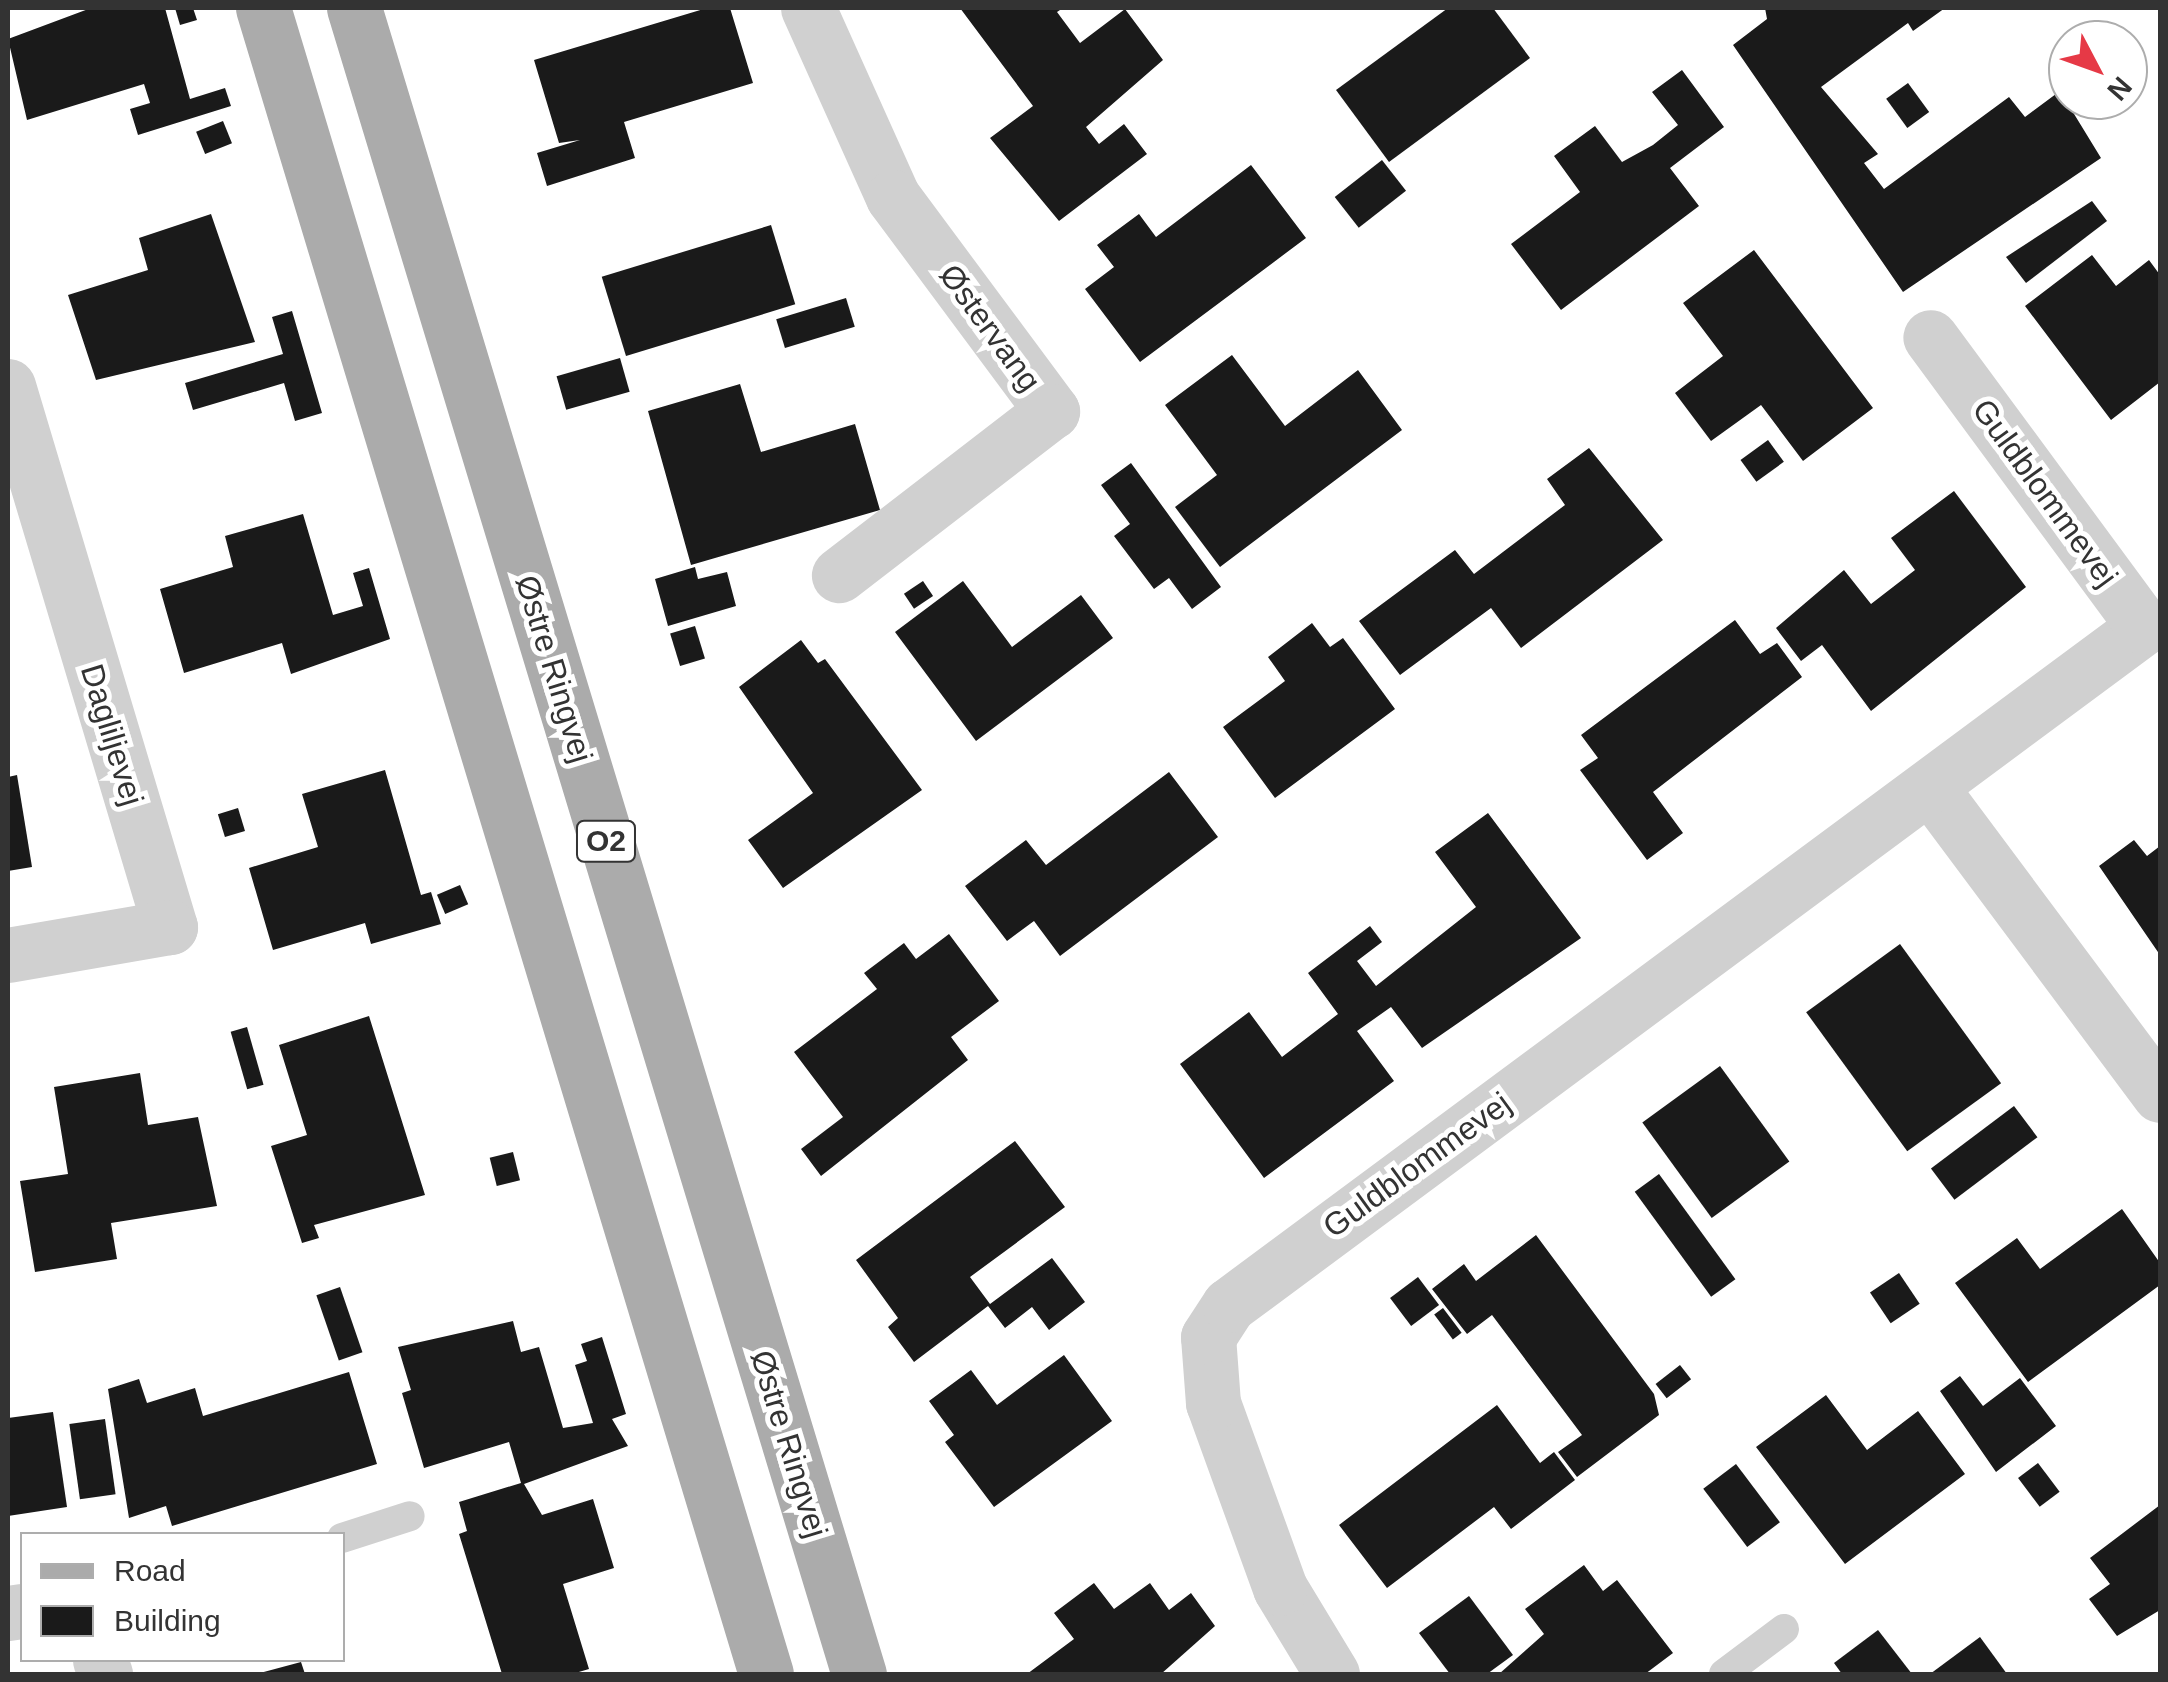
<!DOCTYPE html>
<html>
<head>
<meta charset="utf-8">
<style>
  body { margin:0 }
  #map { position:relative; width:2168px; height:1682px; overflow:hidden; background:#fff; font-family:Helvetica,sans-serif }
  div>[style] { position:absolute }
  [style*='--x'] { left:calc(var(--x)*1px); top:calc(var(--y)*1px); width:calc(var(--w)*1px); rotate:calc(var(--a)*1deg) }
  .building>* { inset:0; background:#1a1a1a; transform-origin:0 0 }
  .service>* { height:30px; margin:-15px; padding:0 15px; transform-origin:15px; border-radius:15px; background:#d0d0d0 }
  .minor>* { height:55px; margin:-27.5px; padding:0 27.5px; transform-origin:27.5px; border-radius:27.5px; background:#d0d0d0 }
  .primary>* { height:55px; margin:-27.5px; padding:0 27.5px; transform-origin:27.5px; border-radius:27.5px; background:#ababab }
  span { translate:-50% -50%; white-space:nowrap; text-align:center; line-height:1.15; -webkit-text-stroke:10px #fff; paint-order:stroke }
  .shield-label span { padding:2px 8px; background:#fff; border:2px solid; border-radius:8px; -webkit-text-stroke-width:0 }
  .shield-label { font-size:30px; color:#333; font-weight:700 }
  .street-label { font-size:32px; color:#333 }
  .frame { position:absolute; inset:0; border:10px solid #333; pointer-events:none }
  .legend { position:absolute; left:20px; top:1532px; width:325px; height:130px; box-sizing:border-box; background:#fff; border:2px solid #adadad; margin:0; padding:12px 18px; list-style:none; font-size:30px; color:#333 }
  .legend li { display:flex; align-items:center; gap:20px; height:50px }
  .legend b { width:50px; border:2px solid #adadad }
  .north { position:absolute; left:2048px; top:20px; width:100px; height:100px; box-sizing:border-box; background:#fff; border:2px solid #adadad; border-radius:50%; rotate:131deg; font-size:28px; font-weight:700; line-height:40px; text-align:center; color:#333 }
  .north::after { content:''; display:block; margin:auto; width:35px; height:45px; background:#e63946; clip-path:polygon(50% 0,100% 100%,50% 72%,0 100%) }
</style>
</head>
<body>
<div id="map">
  <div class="building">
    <div style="clip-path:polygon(91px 8px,165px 8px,190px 99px,225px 88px,231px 106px,138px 135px,130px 109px,150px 103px,144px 84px,27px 120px,8px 39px)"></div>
    <div style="clip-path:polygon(175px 8px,193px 8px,197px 20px,180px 25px)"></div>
    <div style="clip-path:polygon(707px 8px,730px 8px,753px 83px,624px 122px,635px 158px,547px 186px,537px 153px,580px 140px,559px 143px,534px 60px)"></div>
    <div style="clip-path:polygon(960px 8px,1063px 8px,1057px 12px,1080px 43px,1125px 9px,1163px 60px,1086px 127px,1099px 144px,1124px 124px,1147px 154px,1059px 221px,990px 138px,1033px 106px)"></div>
    <div style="clip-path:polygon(1448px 8px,1493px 8px,1530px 58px,1389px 162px,1336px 90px)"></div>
    <div style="clip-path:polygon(1765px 8px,1945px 8px,1913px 31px,1908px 23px,1821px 87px,1878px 154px,1864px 163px,1884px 189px,2009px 97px,2025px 117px,2060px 91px,2101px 158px,1903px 292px,1733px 45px,1767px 19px)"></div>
    <div style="clip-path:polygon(1682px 70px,1724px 127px,1670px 168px,1699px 206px,1561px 310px,1511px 244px,1580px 192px,1554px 156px,1595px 126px,1622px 162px,1653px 145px,1678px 125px,1652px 92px)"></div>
    <div style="left:1908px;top:83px;width:36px;height:27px;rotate:54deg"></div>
    <div style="left:223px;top:121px;width:24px;height:29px;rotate:68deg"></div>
    <div style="left:1382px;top:160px;width:39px;height:60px;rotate:52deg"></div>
    <div style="clip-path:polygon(1251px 165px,1306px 238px,1140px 362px,1085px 289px,1114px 267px,1097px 245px,1139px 214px,1156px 237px)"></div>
    <div style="clip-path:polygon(2092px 201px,2107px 221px,2026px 283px,2006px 257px)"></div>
    <div style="clip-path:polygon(211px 214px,255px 342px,96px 380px,68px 295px,148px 270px,139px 238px)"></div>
    <div style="left:771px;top:225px;width:83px;height:177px;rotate:73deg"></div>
    <div style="clip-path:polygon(1754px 250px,1873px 408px,1803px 461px,1761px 405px,1711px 441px,1675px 393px,1723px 356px,1683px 303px)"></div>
    <div style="clip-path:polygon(2092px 255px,2116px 286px,2149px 260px,2160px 275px,2160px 382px,2111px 420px,2025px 306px)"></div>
    <div style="left:846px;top:298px;width:30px;height:73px;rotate:73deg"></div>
    <div style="clip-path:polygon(292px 311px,322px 413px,295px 421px,284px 383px,193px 410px,185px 383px,283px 354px,272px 317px)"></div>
    <div style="clip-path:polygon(1232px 355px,1285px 426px,1358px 370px,1402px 430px,1220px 567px,1175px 507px,1217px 475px,1165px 405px)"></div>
    <div style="left:620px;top:358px;width:35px;height:66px;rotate:74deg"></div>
    <div style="clip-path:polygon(740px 384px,761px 452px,855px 424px,880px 510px,691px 565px,648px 411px)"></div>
    <div style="left:1768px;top:440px;width:27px;height:34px;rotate:54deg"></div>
    <div style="clip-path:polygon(1589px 448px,1663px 540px,1521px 648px,1491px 608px,1400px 675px,1359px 621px,1455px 550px,1474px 574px,1565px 505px,1547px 479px)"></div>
    <div style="clip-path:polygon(1131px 463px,1221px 587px,1192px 609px,1169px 578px,1154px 589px,1114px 536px,1130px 524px,1101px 485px)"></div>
    <div style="clip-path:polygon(1954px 491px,2026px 587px,1871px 711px,1822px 645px,1801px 661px,1776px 628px,1844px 570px,1871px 604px,1915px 570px,1891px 538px)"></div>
    <div style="clip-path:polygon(303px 514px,333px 615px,363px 606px,353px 573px,369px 568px,390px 639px,291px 674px,282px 643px,184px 673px,160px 589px,233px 567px,225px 536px)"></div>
    <div style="clip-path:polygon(695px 567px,698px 579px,727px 572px,736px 606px,668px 626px,655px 579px)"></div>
    <div style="left:923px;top:581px;width:18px;height:23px;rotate:56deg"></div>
    <div style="clip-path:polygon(963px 581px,1012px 647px,1081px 595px,1113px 638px,976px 741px,895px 632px)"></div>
    <div style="clip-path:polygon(1735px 620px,1760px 654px,1777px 643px,1802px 677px,1653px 792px,1683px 833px,1647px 860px,1580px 770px,1598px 758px,1581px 735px)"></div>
    <div style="clip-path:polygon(1312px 623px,1330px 647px,1343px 638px,1395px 709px,1275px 798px,1223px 727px,1285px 681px,1268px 657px)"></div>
    <div style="left:695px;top:626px;width:34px;height:26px;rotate:73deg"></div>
    <div style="clip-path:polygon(801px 640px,818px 663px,825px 659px,922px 790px,783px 888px,748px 840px,813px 793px,739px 687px)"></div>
    <div style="clip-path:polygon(385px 770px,421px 895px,431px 892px,441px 924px,371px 944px,365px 923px,273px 950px,249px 868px,318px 847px,302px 794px)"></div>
    <div style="clip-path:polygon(1169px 772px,1218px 837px,1060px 956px,1034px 921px,1007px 941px,965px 886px,1026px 840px,1046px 865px)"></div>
    <div style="clip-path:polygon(17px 775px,32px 867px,8px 871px,8px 777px)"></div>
    <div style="left:238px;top:808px;width:24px;height:21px;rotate:73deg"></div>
    <div style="clip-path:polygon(1488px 813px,1581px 938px,1422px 1048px,1391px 1007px,1357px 1031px,1394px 1081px,1264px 1178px,1180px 1064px,1249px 1012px,1282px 1057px,1338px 1014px,1308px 973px,1370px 926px,1382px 942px,1357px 961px,1376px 986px,1476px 907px,1435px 852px)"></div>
    <div style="clip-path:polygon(2134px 840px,2147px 856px,2160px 846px,2160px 955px,2099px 866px)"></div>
    <div style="left:460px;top:885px;width:21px;height:25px;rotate:67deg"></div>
    <div style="clip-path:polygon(949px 934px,999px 1001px,951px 1037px,968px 1060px,821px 1176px,801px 1149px,843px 1117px,794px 1052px,877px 989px,864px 973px,904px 943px,916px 959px)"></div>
    <div style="left:1900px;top:944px;width:172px;height:116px;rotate:54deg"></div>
    <div style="clip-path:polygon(369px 1016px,425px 1195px,314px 1225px,319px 1238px,302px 1243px,271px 1146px,307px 1135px,279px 1045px)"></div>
    <div style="left:247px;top:1027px;width:60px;height:17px;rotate:74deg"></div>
    <div style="left:1720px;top:1066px;width:118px;height:96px;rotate:54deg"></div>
    <div style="clip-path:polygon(140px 1073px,148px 1125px,198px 1117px,217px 1206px,111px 1223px,117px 1259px,35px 1272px,20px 1181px,68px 1174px,54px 1087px)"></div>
    <div style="left:2014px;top:1106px;width:39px;height:104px;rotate:53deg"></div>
    <div style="clip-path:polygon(1015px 1141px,1065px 1207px,970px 1277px,990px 1304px,1052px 1258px,1085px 1302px,1049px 1330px,1032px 1307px,1005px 1328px,988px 1306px,914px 1362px,888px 1327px,898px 1318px,856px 1260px)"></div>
    <div style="left:513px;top:1152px;width:29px;height:24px;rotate:76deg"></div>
    <div style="left:1659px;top:1174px;width:130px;height:30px;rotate:54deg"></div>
    <div style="clip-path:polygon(2122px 1209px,2160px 1263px,2160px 1285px,2028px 1382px,1955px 1283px,2017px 1238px,2040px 1269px)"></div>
    <div style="clip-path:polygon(1536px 1235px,1654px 1394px,1659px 1415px,1577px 1477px,1558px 1452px,1582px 1435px,1492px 1315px,1467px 1334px,1432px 1289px,1464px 1264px,1476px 1281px)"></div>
    <div style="left:1899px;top:1273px;width:37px;height:35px;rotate:56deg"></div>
    <div style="left:1418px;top:1277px;width:35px;height:35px;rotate:53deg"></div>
    <div style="left:340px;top:1287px;width:69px;height:25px;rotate:71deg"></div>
    <div style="left:1443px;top:1308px;width:31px;height:11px;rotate:53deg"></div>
    <div style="clip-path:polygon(513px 1321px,521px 1352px,539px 1347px,563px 1428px,593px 1423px,575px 1365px,587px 1361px,581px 1344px,602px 1337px,626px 1414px,612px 1419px,628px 1446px,524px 1484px,542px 1515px,593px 1499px,614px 1568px,563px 1584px,589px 1669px,572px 1674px,502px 1674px,459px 1534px,467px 1531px,459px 1502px,521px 1483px,509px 1442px,424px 1468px,402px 1393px,411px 1390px,398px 1347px)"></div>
    <div style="clip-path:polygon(1064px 1355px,1112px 1421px,994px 1507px,945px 1442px,954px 1435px,929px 1401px,971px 1370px,997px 1405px)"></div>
    <div style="left:1680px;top:1365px;width:18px;height:31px;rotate:52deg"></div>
    <div style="clip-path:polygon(349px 1372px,377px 1464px,172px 1526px,166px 1506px,129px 1518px,108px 1389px,139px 1379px,147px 1403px,195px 1388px,203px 1416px)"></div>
    <div style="clip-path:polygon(1960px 1376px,1983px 1406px,2020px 1378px,2056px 1426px,1996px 1472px,1940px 1391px)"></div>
    <div style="clip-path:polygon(1826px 1395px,1867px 1450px,1918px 1411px,1965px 1474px,1845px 1564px,1756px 1447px)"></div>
    <div style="clip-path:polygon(1497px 1405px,1540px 1463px,1554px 1452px,1575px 1480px,1511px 1529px,1494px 1507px,1387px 1588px,1339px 1525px)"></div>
    <div style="clip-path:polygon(53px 1412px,67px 1507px,8px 1516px,8px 1418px)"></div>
    <div style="left:105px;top:1419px;width:76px;height:36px;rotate:82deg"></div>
    <div style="left:2038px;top:1463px;width:36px;height:25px;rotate:53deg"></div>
    <div style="left:1736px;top:1464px;width:73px;height:41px;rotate:53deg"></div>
    <div style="clip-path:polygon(2160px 1505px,2160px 1610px,2117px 1636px,2089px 1599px,2110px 1584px,2090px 1558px)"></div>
    <div style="clip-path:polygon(1584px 1565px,1603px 1591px,1617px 1580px,1673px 1653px,1645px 1674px,1499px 1674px,1544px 1634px,1525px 1609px)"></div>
    <div style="clip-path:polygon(1094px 1583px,1114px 1609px,1150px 1583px,1169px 1610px,1191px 1593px,1215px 1626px,1161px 1674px,1027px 1674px,1074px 1639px,1054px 1613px)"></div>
    <div style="clip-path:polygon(1469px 1596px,1513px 1655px,1487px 1674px,1450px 1674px,1419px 1633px)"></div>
    <div style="clip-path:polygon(1878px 1630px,1912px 1674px,1842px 1674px,1834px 1663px)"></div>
    <div style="clip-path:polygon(1980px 1637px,2007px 1674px,1930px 1674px)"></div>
    <div style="clip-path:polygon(301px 1662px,305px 1674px,260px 1674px,260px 1673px)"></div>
  </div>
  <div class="service">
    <div style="--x:342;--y:1538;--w:71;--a:-17.9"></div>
    <div style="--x:1724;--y:1674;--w:75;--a:-36.9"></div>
  </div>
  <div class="minor">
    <div style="--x:808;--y:8;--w:207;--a:65.8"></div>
    <div style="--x:893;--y:197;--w:267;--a:53.4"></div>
    <div style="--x:1052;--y:411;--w:269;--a:142.4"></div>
    <div style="--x:8;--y:386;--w:565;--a:73.33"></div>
    <div style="--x:170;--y:927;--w:164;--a:170.2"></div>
    <div style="--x:1933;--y:791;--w:379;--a:53.3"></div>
    <div style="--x:8;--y:1613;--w:14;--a:-8"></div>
    <div style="--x:100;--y:1660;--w:15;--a:70"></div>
    <div style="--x:1332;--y:1674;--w:100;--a:-121.2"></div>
    <div style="--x:1280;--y:1588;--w:197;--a:-109.9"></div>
    <div style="--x:1213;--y:1403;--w:66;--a:-94.3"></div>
    <div style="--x:1208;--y:1337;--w:38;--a:-57"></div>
    <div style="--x:1229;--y:1305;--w:1139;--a:-36.54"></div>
    <div style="--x:2144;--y:627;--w:360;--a:-126.4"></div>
  </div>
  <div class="primary">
    <div style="--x:263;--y:8;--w:1740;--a:73.2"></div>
    <div style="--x:354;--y:8;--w:1741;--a:73.14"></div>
  </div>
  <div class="shield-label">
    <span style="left:606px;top:841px">O2</span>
  </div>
  <div class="street-label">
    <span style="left:990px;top:328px;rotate:54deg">Østervang</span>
    <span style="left:2045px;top:493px;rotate:54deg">Guldblommevej</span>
    <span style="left:554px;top:669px;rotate:73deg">Østre Ringvej</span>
    <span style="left:112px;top:735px;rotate:73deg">Dagliljevej</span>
    <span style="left:1417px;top:1165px;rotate:-36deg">Guldblommevej</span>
    <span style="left:789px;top:1444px;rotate:73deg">Østre Ringvej</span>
  </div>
  <div class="frame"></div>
  <ul class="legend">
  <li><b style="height:12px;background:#ababab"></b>Road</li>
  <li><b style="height:28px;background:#1a1a1a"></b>Building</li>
  </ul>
  <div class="north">N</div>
</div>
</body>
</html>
